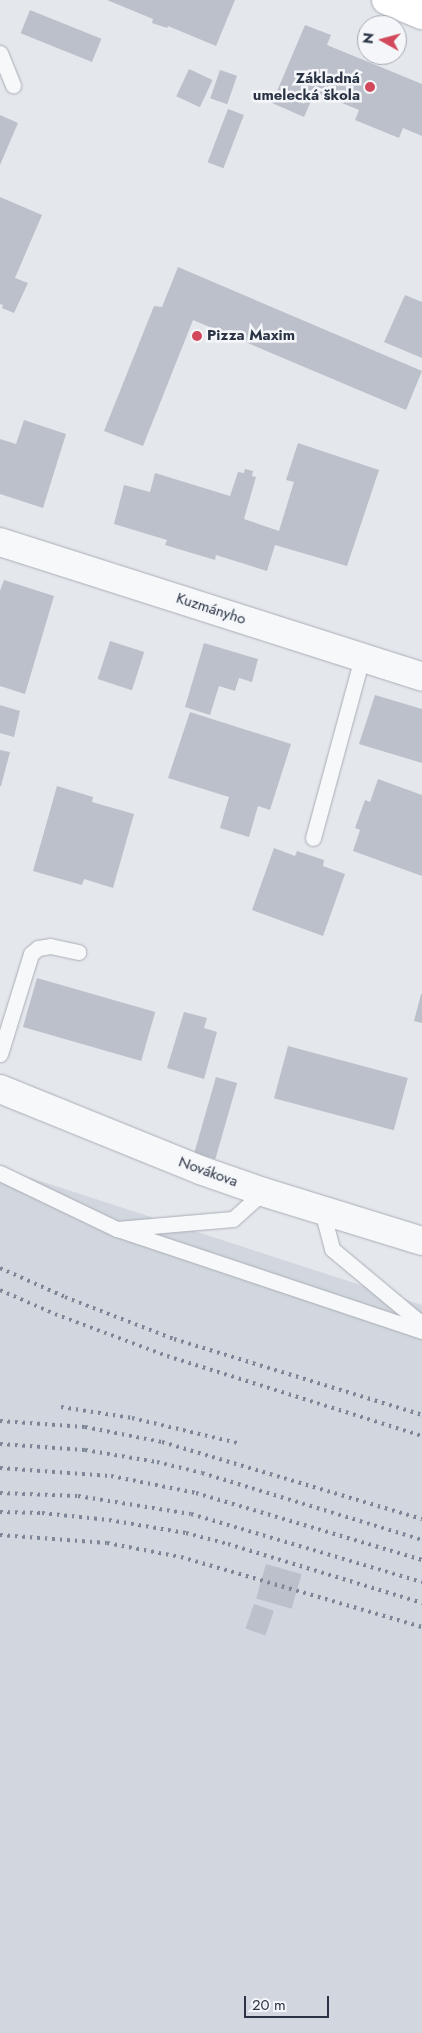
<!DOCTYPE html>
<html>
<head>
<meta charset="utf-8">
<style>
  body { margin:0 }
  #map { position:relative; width:422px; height:2033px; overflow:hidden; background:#e4e7ec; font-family:Jost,sans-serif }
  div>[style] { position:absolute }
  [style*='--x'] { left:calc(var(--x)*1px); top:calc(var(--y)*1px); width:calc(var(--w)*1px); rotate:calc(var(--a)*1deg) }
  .built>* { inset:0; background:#d2d6de }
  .building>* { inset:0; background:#bbc0ca; transform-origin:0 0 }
  .roads { filter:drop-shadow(0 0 1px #a9aeb7) drop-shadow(0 0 1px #a9aeb7) }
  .lane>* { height:15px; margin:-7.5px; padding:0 7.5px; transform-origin:7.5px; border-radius:7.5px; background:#f7f8fa }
  .street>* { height:28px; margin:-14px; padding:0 14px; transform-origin:14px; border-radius:14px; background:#f7f8fa }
  .primary>* { height:28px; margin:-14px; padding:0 14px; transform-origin:14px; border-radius:14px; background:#fff }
  .rail>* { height:4px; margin-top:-2px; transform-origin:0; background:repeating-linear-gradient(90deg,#7d8696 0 2.5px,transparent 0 7.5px) }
  .dots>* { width:14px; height:14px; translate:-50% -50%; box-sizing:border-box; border:2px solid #f4f6f9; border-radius:50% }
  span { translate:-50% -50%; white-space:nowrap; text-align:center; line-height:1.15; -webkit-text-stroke:5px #f4f6f9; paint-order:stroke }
  .poi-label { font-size:15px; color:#2b3445; font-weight:700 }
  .right { translate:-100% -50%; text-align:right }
  .left { translate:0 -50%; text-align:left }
  .street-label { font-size:15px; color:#2b3445 }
  .north { position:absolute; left:357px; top:15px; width:50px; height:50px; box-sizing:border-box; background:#f4f6f9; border:1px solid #a4a8b1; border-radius:50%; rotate:277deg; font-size:14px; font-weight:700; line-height:20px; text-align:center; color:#2b3445 }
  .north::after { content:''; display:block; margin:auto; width:18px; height:22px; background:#d1495b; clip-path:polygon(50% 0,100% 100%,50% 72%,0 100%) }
  .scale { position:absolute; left:244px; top:1996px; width:85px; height:22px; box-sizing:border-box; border:2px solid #2b3445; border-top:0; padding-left:6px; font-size:15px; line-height:18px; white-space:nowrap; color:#2b3445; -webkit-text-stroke:4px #f4f6f9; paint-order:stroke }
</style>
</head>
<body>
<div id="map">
  <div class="built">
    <div style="clip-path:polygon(0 1168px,422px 1305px,422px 2033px,0 2033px)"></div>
  </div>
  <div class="building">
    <div style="clip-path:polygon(107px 0,235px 0,216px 46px,168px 26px,167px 28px,152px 23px,153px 19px)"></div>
    <div style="left:30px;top:10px;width:77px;height:25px;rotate:22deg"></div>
    <div style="clip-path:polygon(305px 25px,331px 35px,327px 45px,422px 84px,422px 136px,403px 128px,399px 138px,355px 120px,359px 110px,315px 92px,304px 117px,272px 103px)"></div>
    <div style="left:189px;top:69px;width:26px;height:30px;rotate:25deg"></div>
    <div style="left:220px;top:70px;width:18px;height:30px;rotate:19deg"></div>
    <div style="left:228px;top:109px;width:17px;height:57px;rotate:21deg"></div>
    <div style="clip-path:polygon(0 115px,18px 123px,0 165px)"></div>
    <div style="clip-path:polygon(0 197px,42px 215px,15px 278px,28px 283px,14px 313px,2px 308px,3px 305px,0 304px)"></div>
    <div style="clip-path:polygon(178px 267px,422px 371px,406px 410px,193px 320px,143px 446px,104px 431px,154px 306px,162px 307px)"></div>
    <div style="clip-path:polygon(405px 295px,422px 302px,422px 358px,384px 342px)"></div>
    <div style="clip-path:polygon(24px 420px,66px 434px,43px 508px,0 494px,0 439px,16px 444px)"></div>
    <div style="clip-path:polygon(298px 443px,379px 470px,347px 566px,275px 545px,267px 571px,216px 555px,215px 560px,165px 545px,167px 540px,114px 524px,124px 485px,150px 492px,155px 473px,230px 496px,238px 472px,244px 473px,245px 469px,253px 471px,252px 476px,256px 477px,244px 519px,279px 531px,294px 482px,286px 480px)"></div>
    <div style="clip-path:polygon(4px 580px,54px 596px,25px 694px,0 686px,0 591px)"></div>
    <div style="left:110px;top:641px;width:36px;height:40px;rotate:18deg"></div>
    <div style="clip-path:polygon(204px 643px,258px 659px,252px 682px,239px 678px,235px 691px,219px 686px,210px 715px,185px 707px)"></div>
    <div style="clip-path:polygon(375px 695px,422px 709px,422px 763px,359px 744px)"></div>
    <div style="clip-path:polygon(0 705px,20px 711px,14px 737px,0 733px)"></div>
    <div style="clip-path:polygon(190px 712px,291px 744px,270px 810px,258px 806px,249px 837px,220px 828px,229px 797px,168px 778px)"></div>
    <div style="clip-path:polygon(0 750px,10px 752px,1px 786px,0 786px)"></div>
    <div style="clip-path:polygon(378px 779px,422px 795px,422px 876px,353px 851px,360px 830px,355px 828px,365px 800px,370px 802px)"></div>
    <div style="clip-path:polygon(57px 786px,93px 797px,92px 802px,134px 814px,113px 888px,84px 879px,82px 885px,33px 871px)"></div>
    <div style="clip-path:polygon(274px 848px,295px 856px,297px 851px,324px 860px,323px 866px,345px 874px,323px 936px,252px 910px)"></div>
    <div style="left:37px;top:978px;width:123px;height:51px;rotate:16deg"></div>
    <div style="clip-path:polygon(421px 994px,422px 994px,422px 1023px,414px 1021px)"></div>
    <div style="clip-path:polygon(184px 1012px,207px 1018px,204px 1028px,217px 1032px,204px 1079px,167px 1068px)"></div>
    <div style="left:288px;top:1046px;width:124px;height:54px;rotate:15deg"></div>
    <div style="left:216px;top:1077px;width:22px;height:79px;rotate:16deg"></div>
    <div style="left:266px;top:1564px;width:37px;height:36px;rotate:16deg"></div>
    <div style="left:254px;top:1604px;width:21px;height:26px;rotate:19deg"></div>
  </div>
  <div class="roads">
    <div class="lane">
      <div style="--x:0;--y:53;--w:35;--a:68"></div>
      <div style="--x:313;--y:838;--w:187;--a:-74.8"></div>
      <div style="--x:0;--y:1054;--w:105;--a:-72.8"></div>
      <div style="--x:31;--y:954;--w:9;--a:-41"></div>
      <div style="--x:38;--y:948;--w:12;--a:-9"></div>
      <div style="--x:50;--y:946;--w:29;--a:12"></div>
      <div style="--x:0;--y:1173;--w:130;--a:25.6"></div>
      <div style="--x:117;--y:1229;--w:116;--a:-4.9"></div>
      <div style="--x:233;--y:1219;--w:40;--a:-42"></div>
      <div style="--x:322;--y:1211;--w:39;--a:75"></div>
      <div style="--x:332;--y:1249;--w:117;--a:39.8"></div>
      <div style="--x:117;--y:1229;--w:322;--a:18.5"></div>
    </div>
    <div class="street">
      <div style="--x:0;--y:542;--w:443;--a:17.7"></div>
      <div style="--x:0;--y:1089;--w:216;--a:22"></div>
      <div style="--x:200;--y:1170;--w:67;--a:19.2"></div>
      <div style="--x:263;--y:1192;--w:166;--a:17.1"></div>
    </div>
    <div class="primary">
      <div style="--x:386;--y:0;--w:39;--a:23"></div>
    </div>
  </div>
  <div class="rail">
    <div style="--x:0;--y:1268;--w:71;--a:24"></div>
    <div style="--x:65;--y:1297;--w:117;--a:21.1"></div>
    <div style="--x:174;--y:1339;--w:259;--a:17"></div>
    <div style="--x:0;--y:1290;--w:60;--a:23.6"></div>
    <div style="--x:55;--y:1314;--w:120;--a:20.6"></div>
    <div style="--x:167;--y:1356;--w:267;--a:17.4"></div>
    <div style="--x:61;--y:1407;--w:72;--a:8.8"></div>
    <div style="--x:132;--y:1418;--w:109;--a:13.3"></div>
    <div style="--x:0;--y:1421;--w:85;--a:4"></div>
    <div style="--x:85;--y:1427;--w:78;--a:11"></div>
    <div style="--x:162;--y:1442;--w:271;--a:16.5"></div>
    <div style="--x:0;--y:1444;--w:85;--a:4"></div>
    <div style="--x:85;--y:1450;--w:73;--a:9.5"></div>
    <div style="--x:157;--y:1462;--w:46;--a:13.7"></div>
    <div style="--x:202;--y:1473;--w:230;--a:16.9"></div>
    <div style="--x:0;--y:1468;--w:111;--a:4.1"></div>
    <div style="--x:111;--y:1476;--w:87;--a:11.3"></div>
    <div style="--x:196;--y:1493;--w:236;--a:16.5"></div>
    <div style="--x:0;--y:1493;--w:78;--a:2.2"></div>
    <div style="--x:78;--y:1496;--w:114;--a:9.1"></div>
    <div style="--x:191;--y:1514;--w:241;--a:16.4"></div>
    <div style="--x:0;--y:1512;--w:42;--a:1.4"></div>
    <div style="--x:42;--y:1513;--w:67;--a:6"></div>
    <div style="--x:109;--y:1520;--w:78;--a:9.6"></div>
    <div style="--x:186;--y:1533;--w:43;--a:14.7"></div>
    <div style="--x:228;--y:1544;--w:203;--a:16.9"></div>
    <div style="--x:0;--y:1535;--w:107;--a:4.3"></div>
    <div style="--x:107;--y:1543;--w:75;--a:10.7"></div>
    <div style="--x:181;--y:1557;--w:251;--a:16.2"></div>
  </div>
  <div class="dots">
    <div style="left:370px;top:87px;background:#d1495b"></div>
    <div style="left:197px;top:336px;background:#d1495b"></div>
  </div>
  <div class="poi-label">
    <span class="right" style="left:360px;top:87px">Základná<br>umelecká škola</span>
    <span class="left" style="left:207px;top:336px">Pizza Maxim</span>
  </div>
  <div class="street-label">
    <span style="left:211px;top:609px;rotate:18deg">Kuzmányho</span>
    <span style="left:208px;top:1172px;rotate:20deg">Novákova</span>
  </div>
  <div class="north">N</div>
  <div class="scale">20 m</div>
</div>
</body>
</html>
